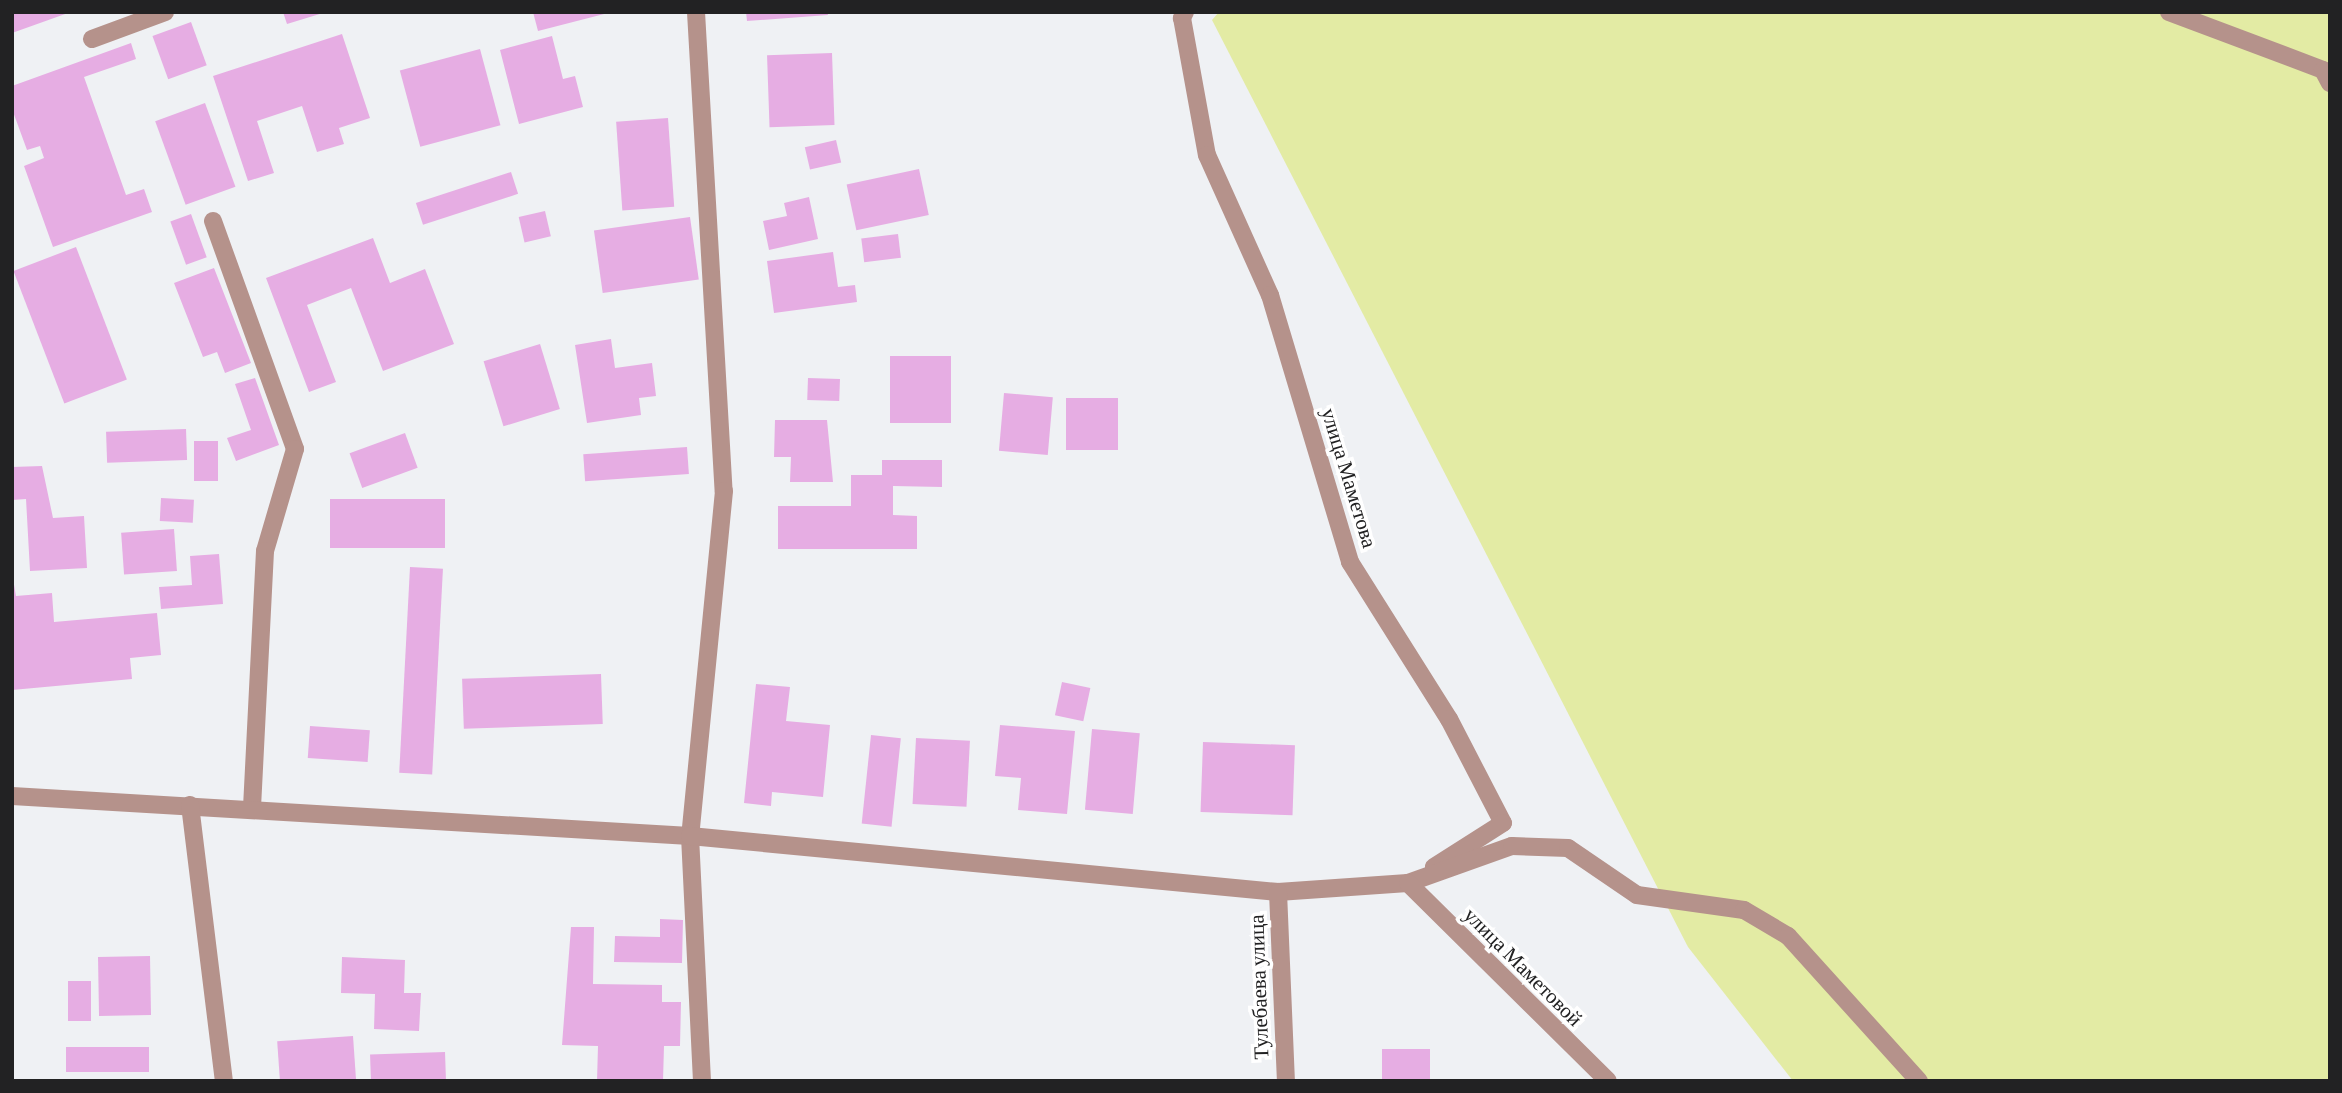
<!DOCTYPE html>
<html>
<head>
<meta charset="utf-8">
<style>
  body { margin:0 }
  #map { position:relative; width:2342px; height:1093px; overflow:hidden; background:#eff1f4; font-family:"Crimson Pro",serif }
  div>[style] { position:absolute }
  [style*='--x'] { left:calc(var(--x)*1px); top:calc(var(--y)*1px); width:calc(var(--w)*1px); rotate:calc(var(--a)*1deg) }
  .green>* { inset:0; background:#e3eba4 }
  .building>* { inset:0; background:#e6ade3; transform-origin:0 0 }
  .minor>* { height:18px; margin:-9px; padding:0 9px; transform-origin:9px; border-radius:9px; background:#b5928b }
  span { translate:-50% -50%; white-space:nowrap; text-align:center; line-height:1.15; -webkit-text-stroke:7px #fff; paint-order:stroke }
  .street-label { font-size:21px; color:#222223 }
  .frame { position:absolute; inset:0; border:14px solid #222223; pointer-events:none }
</style>
</head>
<body>
<div id="map">
  <div class="green">
    <div style="clip-path:polygon(1219px 12px,2330px 12px,2330px 1081px,1793px 1081px,1688px 947px,1212px 20px)"></div>
  </div>
  <div class="building">
    <div style="clip-path:polygon(12px 12px,68px 12px,68px 13px,12px 33px)"></div>
    <div style="clip-path:polygon(283px 12px,323px 12px,323px 13px,287px 24px)"></div>
    <div style="clip-path:polygon(533px 12px,608px 12px,608px 13px,538px 31px)"></div>
    <div style="clip-path:polygon(746px 12px,827px 12px,828px 15px,747px 21px)"></div>
    <div style="left:191px;top:22px;width:46px;height:41px;rotate:70deg"></div>
    <div style="clip-path:polygon(342px 34px,370px 118px,339px 128px,344px 144px,317px 152px,302px 106px,257px 121px,274px 173px,248px 181px,213px 76px)"></div>
    <div style="clip-path:polygon(552px 36px,563px 79px,575px 76px,583px 107px,519px 124px,500px 50px)"></div>
    <div style="clip-path:polygon(131px 43px,136px 59px,84px 77px,126px 195px,144px 189px,152px 212px,53px 247px,24px 166px,44px 158px,40px 146px,27px 150px,12px 109px,12px 86px)"></div>
    <div style="left:480px;top:49px;width:79px;height:83px;rotate:75deg"></div>
    <div style="left:832px;top:53px;width:72px;height:65px;rotate:88deg"></div>
    <div style="left:205px;top:103px;width:89px;height:53px;rotate:70deg"></div>
    <div style="left:668px;top:118px;width:89px;height:52px;rotate:86deg"></div>
    <div style="left:836px;top:140px;width:23px;height:32px;rotate:77deg"></div>
    <div style="left:919px;top:169px;width:47px;height:74px;rotate:78deg"></div>
    <div style="left:511px;top:172px;width:23px;height:100px;rotate:72deg"></div>
    <div style="clip-path:polygon(809px 197px,818px 239px,769px 250px,763px 221px,787px 216px,784px 203px)"></div>
    <div style="left:545px;top:211px;width:26px;height:27px;rotate:77deg"></div>
    <div style="left:191px;top:214px;width:46px;height:22px;rotate:70deg"></div>
    <div style="left:690px;top:217px;width:63px;height:97px;rotate:82deg"></div>
    <div style="left:898px;top:234px;width:24px;height:37px;rotate:83deg"></div>
    <div style="clip-path:polygon(373px 238px,390px 283px,425px 269px,454px 344px,383px 371px,351px 288px,307px 305px,336px 382px,309px 392px,266px 278px)"></div>
    <div style="left:76px;top:247px;width:142px;height:67px;rotate:69deg"></div>
    <div style="clip-path:polygon(833px 252px,838px 287px,855px 285px,857px 302px,774px 313px,767px 261px)"></div>
    <div style="clip-path:polygon(214px 268px,251px 363px,225px 373px,217px 352px,203px 357px,174px 283px)"></div>
    <div style="clip-path:polygon(611px 339px,615px 368px,652px 363px,656px 396px,639px 398px,641px 415px,587px 423px,575px 345px)"></div>
    <div style="left:540px;top:344px;width:68px;height:59px;rotate:73deg"></div>
    <div style="left:890px;top:356px;width:61px;height:67px"></div>
    <div style="clip-path:polygon(255px 378px,279px 445px,236px 461px,227px 438px,251px 430px,235px 384px)"></div>
    <div style="left:808px;top:378px;width:32px;height:22px;rotate:2deg"></div>
    <div style="left:1004px;top:393px;width:49px;height:58px;rotate:5deg"></div>
    <div style="left:1066px;top:398px;width:52px;height:52px"></div>
    <div style="clip-path:polygon(775px 420px,827px 420px,833px 482px,790px 482px,791px 457px,774px 457px)"></div>
    <div style="left:186px;top:429px;width:31px;height:80px;rotate:88deg"></div>
    <div style="left:405px;top:433px;width:37px;height:59px;rotate:70deg"></div>
    <div style="left:194px;top:441px;width:24px;height:40px"></div>
    <div style="left:687px;top:447px;width:27px;height:104px;rotate:86deg"></div>
    <div style="clip-path:polygon(882px 460px,942px 460px,942px 487px,893px 486px,893px 515px,917px 516px,917px 549px,778px 549px,778px 506px,851px 506px,851px 475px,882px 475px)"></div>
    <div style="clip-path:polygon(42px 466px,53px 518px,84px 516px,87px 568px,30px 571px,26px 499px,12px 500px,12px 467px)"></div>
    <div style="left:161px;top:498px;width:33px;height:23px;rotate:3deg"></div>
    <div style="left:330px;top:499px;width:115px;height:49px"></div>
    <div style="left:174px;top:529px;width:42px;height:53px;rotate:86deg"></div>
    <div style="clip-path:polygon(219px 554px,223px 604px,161px 609px,159px 587px,192px 585px,190px 556px)"></div>
    <div style="left:410px;top:567px;width:33px;height:206px;rotate:3deg"></div>
    <div style="clip-path:polygon(12px 573px,16px 596px,52px 593px,54px 622px,157px 613px,161px 655px,130px 658px,132px 679px,12px 690px)"></div>
    <div style="left:601px;top:674px;width:50px;height:139px;rotate:88deg"></div>
    <div style="left:1062px;top:682px;width:29px;height:34px;rotate:12deg"></div>
    <div style="clip-path:polygon(756px 684px,790px 687px,786px 721px,830px 725px,823px 797px,772px 792px,771px 806px,744px 803px)"></div>
    <div style="clip-path:polygon(1000px 725px,1075px 731px,1067px 814px,1018px 810px,1021px 778px,995px 776px)"></div>
    <div style="left:310px;top:726px;width:60px;height:32px;rotate:4deg"></div>
    <div style="left:1092px;top:729px;width:48px;height:81px;rotate:5deg"></div>
    <div style="left:871px;top:735px;width:30px;height:89px;rotate:6deg"></div>
    <div style="left:916px;top:738px;width:54px;height:66px;rotate:3deg"></div>
    <div style="left:1203px;top:742px;width:92px;height:70px;rotate:2deg"></div>
    <div style="clip-path:polygon(660px 919px,683px 920px,682px 963px,614px 962px,615px 936px,660px 937px)"></div>
    <div style="clip-path:polygon(571px 927px,594px 927px,593px 984px,662px 985px,662px 1002px,681px 1002px,680px 1046px,664px 1046px,663px 1081px,597px 1081px,598px 1046px,562px 1045px)"></div>
    <div style="left:150px;top:956px;width:59px;height:52px;rotate:89deg"></div>
    <div style="clip-path:polygon(342px 957px,405px 960px,404px 993px,421px 993px,419px 1031px,374px 1029px,375px 994px,341px 993px)"></div>
    <div style="left:68px;top:981px;width:23px;height:40px"></div>
    <div style="left:353px;top:1036px;width:45px;height:76px;rotate:86deg"></div>
    <div style="left:149px;top:1047px;width:25px;height:83px;rotate:90deg"></div>
    <div style="left:1430px;top:1049px;width:32px;height:48px;rotate:90deg"></div>
    <div style="left:445px;top:1052px;width:29px;height:75px;rotate:88deg"></div>
  </div>
  <div class="minor">
    <div style="--x:696;--y:12;--w:480;--a:86.7"></div>
    <div style="--x:724;--y:491;--w:347;--a:95.6"></div>
    <div style="--x:690;--y:836;--w:245;--a:87.2"></div>
    <div style="--x:1185;--y:12;--w:7;--a:117"></div>
    <div style="--x:1182;--y:18;--w:139;--a:79.7"></div>
    <div style="--x:1207;--y:155;--w:154;--a:65.8"></div>
    <div style="--x:1270;--y:295;--w:279;--a:73.3"></div>
    <div style="--x:1350;--y:562;--w:186;--a:57.8"></div>
    <div style="--x:1449;--y:719;--w:117;--a:62.6"></div>
    <div style="--x:1503;--y:823;--w:82;--a:147.5"></div>
    <div style="--x:2169;--y:12;--w:165;--a:20.6"></div>
    <div style="--x:2323;--y:70;--w:15;--a:62"></div>
    <div style="--x:92;--y:39;--w:78;--a:-20.3"></div>
    <div style="--x:213;--y:221;--w:242;--a:70.2"></div>
    <div style="--x:295;--y:449;--w:106;--a:106.4"></div>
    <div style="--x:265;--y:551;--w:256;--a:92.9"></div>
    <div style="--x:12;--y:796;--w:679;--a:3.38"></div>
    <div style="--x:690;--y:836;--w:591;--a:5.44"></div>
    <div style="--x:1278;--y:892;--w:130;--a:-4"></div>
    <div style="--x:1408;--y:883;--w:110;--a:-19.6"></div>
    <div style="--x:1512;--y:846;--w:56;--a:2"></div>
    <div style="--x:1568;--y:848;--w:83;--a:34.3"></div>
    <div style="--x:1637;--y:895;--w:108;--a:8"></div>
    <div style="--x:1744;--y:910;--w:51;--a:30.6"></div>
    <div style="--x:1788;--y:936;--w:195;--a:47.9"></div>
    <div style="--x:190;--y:805;--w:278;--a:83"></div>
    <div style="--x:1408;--y:883;--w:281;--a:44.7"></div>
    <div style="--x:1278;--y:892;--w:189;--a:87.6"></div>
  </div>
  <div class="street-label">
    <span style="left:1349px;top:478px;rotate:73deg">улица Маметова</span>
    <span style="left:1523px;top:967px;rotate:45deg">улица Маметовой</span>
    <span style="left:1259px;top:987px;rotate:-92deg">Тулебаева улица</span>
  </div>
  <div class="frame"></div>
</div>
</body>
</html>
